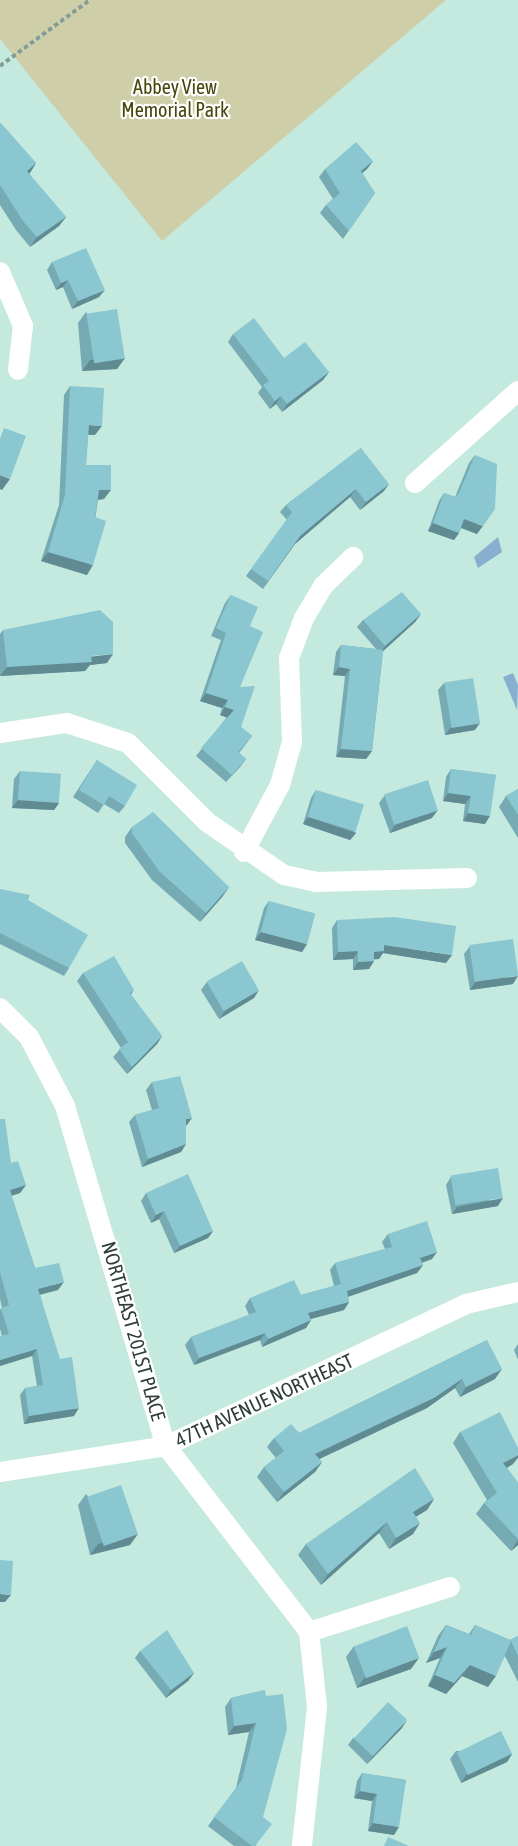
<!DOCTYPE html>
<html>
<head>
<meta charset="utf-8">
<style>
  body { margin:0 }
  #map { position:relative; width:518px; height:1846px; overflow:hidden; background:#c4e9de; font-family:"Asap Condensed",sans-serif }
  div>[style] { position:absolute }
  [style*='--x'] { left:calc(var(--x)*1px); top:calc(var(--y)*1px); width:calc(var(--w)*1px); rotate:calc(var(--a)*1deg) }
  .green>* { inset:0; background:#cecfa9 }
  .water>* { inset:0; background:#87b0d0 }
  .path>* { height:4px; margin-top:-2px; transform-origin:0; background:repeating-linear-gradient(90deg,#839e96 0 4.5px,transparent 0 7.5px) }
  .minor>* { height:20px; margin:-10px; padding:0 10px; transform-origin:10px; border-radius:10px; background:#fff }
  .wall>* { inset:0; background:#77abb4 }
  .shaded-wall>* { inset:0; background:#618b92 }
  .building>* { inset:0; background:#8ac7d1; transform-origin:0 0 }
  span { translate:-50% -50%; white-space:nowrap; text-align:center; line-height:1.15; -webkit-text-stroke:4.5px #fff; paint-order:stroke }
  .park-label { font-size:20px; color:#46450c }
  .street-label { font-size:20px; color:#2f3e39 }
</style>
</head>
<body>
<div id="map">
  <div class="green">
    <div style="clip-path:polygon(0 0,446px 0,162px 241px,0 39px)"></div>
  </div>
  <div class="water">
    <div style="clip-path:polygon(498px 537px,502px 552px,478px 568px,474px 557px)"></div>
    <div style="clip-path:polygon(513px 673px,518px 685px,517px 710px,503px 677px)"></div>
  </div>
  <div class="path">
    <div style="--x:0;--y:66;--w:112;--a:-36.3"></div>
  </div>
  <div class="minor">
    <div style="--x:0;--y:272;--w:59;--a:66.9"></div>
    <div style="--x:23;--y:326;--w:44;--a:96.5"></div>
    <div style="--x:415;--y:483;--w:138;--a:-41.8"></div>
    <div style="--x:0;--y:733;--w:68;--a:-8.5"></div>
    <div style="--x:67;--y:723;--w:64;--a:18.2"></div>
    <div style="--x:128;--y:743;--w:112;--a:45"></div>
    <div style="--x:207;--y:822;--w:93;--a:34.5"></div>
    <div style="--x:284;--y:875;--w:33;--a:12"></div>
    <div style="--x:316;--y:882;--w:151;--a:-1.5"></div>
    <div style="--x:244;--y:852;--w:76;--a:-61.8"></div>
    <div style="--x:280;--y:785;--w:45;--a:-74.4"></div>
    <div style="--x:292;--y:742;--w:84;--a:-92"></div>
    <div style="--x:289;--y:658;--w:43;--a:-69.4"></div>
    <div style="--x:304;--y:618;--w:37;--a:-59"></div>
    <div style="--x:323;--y:586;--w:42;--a:-44"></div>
    <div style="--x:0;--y:1008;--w:41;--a:45"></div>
    <div style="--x:29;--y:1037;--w:78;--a:62.4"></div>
    <div style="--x:65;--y:1106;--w:355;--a:73.5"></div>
    <div style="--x:166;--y:1446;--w:235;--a:52.4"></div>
    <div style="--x:309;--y:1632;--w:75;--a:83.9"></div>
    <div style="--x:317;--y:1707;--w:140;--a:96.2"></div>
    <div style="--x:0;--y:1472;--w:168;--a:-8.9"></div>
    <div style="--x:166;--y:1446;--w:332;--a:-25.3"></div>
    <div style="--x:466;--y:1304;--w:53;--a:-13"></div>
    <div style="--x:309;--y:1632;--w:148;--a:-17.7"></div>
  </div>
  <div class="wall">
    <div style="clip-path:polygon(0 123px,36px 163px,29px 174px,66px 217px,59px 226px,30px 247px,16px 230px,0 205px)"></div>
    <div style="clip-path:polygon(373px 161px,367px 169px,362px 173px,375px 193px,343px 239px,320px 213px,326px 205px,333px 199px,319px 177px,325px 169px)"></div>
    <div style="clip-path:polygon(52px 262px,99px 297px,72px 309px,63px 287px,56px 290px,47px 270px)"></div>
    <div style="clip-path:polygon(86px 312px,125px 358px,117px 369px,82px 371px,78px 323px)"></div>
    <div style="clip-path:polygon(233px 334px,284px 358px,329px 372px,323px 380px,282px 412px,276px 404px,270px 409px,258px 393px,262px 387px,228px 342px)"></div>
    <div style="clip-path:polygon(70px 386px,95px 435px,88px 435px,86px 465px,104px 499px,98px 500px,87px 575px,41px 561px,59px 505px,64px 395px)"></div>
    <div style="clip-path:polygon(361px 448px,384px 491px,360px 510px,350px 497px,295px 544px,263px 589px,246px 576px,287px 520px,280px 512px,286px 505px)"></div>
    <div style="clip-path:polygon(475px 455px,477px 534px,461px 528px,459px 533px,454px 540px,428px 531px,439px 501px,444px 493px,455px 497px,469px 463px)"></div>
    <div style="clip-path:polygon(231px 595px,250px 626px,240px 687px,241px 727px,252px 736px,239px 753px,246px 759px,226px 782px,196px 756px,227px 717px,220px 715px,222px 708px,200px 701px,221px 640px,211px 636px,225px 603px)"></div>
    <div style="clip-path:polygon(421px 614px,415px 622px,383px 651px,372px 751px,366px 759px,336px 757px,345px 676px,333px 675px,336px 652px,341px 645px,376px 649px,357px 627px,363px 620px)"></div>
    <div style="clip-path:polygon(3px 630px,107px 663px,90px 665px,85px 671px,0 676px,0 634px)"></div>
    <div style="clip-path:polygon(444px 683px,475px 730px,445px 735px,438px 690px)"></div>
    <div style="clip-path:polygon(97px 760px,125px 806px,119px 813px,104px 804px,98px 813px,73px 797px)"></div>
    <div style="clip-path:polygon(451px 769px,496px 775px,485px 824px,463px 821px,465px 804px,443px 801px,446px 777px)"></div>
    <div style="clip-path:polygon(20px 771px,59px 803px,54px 810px,12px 808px,14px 779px)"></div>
    <div style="clip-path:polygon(518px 789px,518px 838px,499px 807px,506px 796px)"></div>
    <div style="clip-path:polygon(316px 790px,356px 833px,350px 840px,303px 824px,311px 798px)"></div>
    <div style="clip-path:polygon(385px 795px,432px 818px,390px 833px,379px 803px)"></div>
    <div style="clip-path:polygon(132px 827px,229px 887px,222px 897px,200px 922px,152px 880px,125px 843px,125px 837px)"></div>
    <div style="clip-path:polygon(0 889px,69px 968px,64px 976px,0 944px)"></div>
    <div style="clip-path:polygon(269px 901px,307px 944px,302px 952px,255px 940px,264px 908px)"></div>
    <div style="clip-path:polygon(337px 920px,446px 963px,383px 953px,379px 959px,374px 959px,374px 961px,369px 969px,353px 970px,353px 959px,333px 960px,332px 928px)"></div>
    <div style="clip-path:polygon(470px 946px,513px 984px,470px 990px,464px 954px)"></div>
    <div style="clip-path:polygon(83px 973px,134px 990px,131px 995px,162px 1036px,157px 1044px,127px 1074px,113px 1057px,121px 1048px,77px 981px)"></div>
    <div style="clip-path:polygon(207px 982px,254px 998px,219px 1019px,201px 990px)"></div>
    <div style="clip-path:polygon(152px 1082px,187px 1125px,186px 1125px,186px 1144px,181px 1152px,142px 1167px,129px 1122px,135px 1115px,152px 1110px,146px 1090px)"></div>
    <div style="clip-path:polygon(0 1119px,11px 1163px,26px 1185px,20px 1193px,11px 1196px,35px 1268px,58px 1290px,40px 1295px,74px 1416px,24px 1424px,20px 1395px,25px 1388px,37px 1386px,32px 1356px,0 1366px,0 1336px,2px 1336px,0 1329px,0 1310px,2px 1308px,0 1299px)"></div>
    <div style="clip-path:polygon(451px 1177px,498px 1206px,452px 1214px,446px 1185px)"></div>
    <div style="clip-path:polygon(146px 1193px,213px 1231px,208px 1238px,174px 1253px,159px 1219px,151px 1223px,141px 1201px)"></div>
    <div style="clip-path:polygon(388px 1234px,432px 1259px,422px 1263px,423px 1265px,417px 1273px,348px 1297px,349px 1302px,344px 1310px,311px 1319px,311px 1320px,306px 1328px,262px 1347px,260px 1340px,194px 1365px,185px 1345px,191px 1337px,249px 1315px,245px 1306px,250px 1298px,301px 1295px,334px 1286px,330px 1270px,335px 1263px,385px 1249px,382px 1242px)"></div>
    <div style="clip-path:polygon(487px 1340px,495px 1379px,460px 1397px,455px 1388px,427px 1408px,319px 1459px,322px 1462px,315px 1472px,277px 1502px,257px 1477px,264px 1467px,276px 1458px,267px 1447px,274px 1438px,299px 1433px)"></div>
    <div style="clip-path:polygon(518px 1344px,518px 1360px,514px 1350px)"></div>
    <div style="clip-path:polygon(460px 1432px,513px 1464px,507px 1468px,518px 1483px,518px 1545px,511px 1551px,476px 1514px,484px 1503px,487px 1500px,453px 1443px)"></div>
    <div style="clip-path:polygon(86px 1494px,130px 1545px,90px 1555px,78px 1505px)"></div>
    <div style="clip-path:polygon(434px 1499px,427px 1510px,416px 1516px,413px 1534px,389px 1549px,379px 1533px,321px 1585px,298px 1555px,306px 1544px)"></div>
    <div style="clip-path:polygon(446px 1625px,469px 1634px,475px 1625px,510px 1640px,518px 1636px,518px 1682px,505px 1656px,488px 1687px,462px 1676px,446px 1694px,428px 1686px,440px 1658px,426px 1663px,438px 1636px)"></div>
    <div style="clip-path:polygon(354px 1646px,411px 1669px,357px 1688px,346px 1657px)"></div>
    <div style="clip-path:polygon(140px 1651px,194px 1673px,188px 1681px,166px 1698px,135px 1658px)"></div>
    <div style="clip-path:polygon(265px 1690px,263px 1817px,256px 1846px,234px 1846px,208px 1826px,236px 1788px,249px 1732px,228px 1735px,225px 1707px,231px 1698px)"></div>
    <div style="clip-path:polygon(402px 1728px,367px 1764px,348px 1745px,353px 1738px)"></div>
    <div style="clip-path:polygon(456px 1751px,512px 1754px,507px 1762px,461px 1783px,450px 1759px)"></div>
    <div style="clip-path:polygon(362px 1773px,406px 1780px,394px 1835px,368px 1831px,372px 1801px,354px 1798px,357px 1781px)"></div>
  </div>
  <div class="shaded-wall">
    <div style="clip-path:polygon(373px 161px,367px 169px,355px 179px,361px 171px)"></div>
    <div style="clip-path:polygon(36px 163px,30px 173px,20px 181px,27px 171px)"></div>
    <div style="clip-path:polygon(66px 217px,59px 226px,30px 247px,37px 237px)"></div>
    <div style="clip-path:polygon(68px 280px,63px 287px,56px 290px,61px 283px)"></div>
    <div style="clip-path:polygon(105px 290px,99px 297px,72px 309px,78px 301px)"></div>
    <div style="clip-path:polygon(125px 358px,117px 369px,82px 371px,90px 360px)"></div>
    <div style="clip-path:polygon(329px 372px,323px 380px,282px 412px,287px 404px)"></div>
    <div style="clip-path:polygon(281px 396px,276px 404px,270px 409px,275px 401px)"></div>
    <div style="clip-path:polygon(89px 425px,102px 426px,95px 435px,83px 434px)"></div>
    <div style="clip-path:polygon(0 475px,10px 479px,2px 490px,0 489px)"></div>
    <div style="clip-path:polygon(389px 484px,384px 491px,360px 510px,366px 502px)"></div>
    <div style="clip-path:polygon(356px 489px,350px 497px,295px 544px,263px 589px,300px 536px)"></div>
    <div style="clip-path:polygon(99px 490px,111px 490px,104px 499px,93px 500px)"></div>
    <div style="clip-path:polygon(464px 519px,483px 526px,477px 534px,459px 527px)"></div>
    <div style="clip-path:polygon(433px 523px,459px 533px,454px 540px,428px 531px)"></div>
    <div style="clip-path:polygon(48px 552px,93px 565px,87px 575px,41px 561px)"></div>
    <div style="clip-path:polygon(421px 614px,415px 622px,380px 654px,385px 646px)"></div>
    <div style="clip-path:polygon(113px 654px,107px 663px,90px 665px,85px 671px,0 676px,7px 667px)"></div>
    <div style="clip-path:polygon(339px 667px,350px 669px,345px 676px,333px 675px)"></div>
    <div style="clip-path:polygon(206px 693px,228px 700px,222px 708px,200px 701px)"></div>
    <div style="clip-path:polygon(225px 707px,234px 710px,228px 718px,220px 715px)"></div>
    <div style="clip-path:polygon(480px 723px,475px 730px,445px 735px,451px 727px)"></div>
    <div style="clip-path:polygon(341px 749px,372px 751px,366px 759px,336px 757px)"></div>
    <div style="clip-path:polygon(246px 759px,240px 767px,226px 782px,232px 775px)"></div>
    <div style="clip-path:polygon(448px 793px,471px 796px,465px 804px,443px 801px)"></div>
    <div style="clip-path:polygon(18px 800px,59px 803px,54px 810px,12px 808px)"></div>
    <div style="clip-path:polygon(438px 810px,432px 818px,390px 833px,395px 825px)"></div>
    <div style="clip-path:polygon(468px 813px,490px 816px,485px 824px,463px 821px)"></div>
    <div style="clip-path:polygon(308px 817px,356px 833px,350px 840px,303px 824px)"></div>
    <div style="clip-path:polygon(229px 887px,222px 897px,200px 922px,206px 913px)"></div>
    <div style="clip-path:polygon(261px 932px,307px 944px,302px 952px,255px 940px)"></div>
    <div style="clip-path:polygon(384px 945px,452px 955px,446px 963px,383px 953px,379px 959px,368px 960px,374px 952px)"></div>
    <div style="clip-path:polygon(358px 951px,353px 959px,333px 960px,338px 952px)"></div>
    <div style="clip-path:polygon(374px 961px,369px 969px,353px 970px,358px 962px)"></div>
    <div style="clip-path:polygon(518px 976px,513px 984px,470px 990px,475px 982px)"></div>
    <div style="clip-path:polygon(259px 990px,254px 998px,219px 1019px,225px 1011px)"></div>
    <div style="clip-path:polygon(162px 1036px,157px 1044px,127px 1074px,132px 1067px)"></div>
    <div style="clip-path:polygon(192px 1118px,187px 1125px,180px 1127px,186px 1119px)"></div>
    <div style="clip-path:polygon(186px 1144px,181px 1152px,142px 1167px,148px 1159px)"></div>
    <div style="clip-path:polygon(26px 1185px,20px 1193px,4px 1198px,10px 1190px)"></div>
    <div style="clip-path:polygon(503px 1198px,498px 1206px,452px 1214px,457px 1207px)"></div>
    <div style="clip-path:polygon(164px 1211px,159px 1219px,151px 1223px,156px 1215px)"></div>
    <div style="clip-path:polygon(213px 1231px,208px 1238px,174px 1253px,180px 1246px)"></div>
    <div style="clip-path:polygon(437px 1252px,432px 1259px,414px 1265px,420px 1258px)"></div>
    <div style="clip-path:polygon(423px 1265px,417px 1273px,341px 1299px,347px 1291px)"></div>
    <div style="clip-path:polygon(64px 1282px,58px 1290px,33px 1296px,38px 1289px)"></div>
    <div style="clip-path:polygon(349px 1302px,344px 1310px,303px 1321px,308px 1313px)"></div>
    <div style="clip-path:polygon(311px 1320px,306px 1328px,262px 1347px,268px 1339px)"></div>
    <div style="clip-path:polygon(265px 1333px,260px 1340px,194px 1365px,199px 1358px)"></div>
    <div style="clip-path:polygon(37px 1349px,32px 1356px,0 1366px,0 1360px)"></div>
    <div style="clip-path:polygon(502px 1369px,495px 1379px,460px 1397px,466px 1387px)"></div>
    <div style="clip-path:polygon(462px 1379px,455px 1388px,427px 1408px,309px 1464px,315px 1454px)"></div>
    <div style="clip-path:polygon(79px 1408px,74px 1416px,24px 1424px,29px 1416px)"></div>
    <div style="clip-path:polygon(518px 1455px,518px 1458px,513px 1464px,495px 1474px,503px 1463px)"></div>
    <div style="clip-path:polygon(322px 1462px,315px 1472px,277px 1502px,284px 1492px)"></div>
    <div style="clip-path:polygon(434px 1499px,427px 1510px,406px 1523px,413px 1512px)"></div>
    <div style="clip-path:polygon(387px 1522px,379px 1533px,321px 1585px,328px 1574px)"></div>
    <div style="clip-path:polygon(420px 1523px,413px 1534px,389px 1549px,396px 1538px)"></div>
    <div style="clip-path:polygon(138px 1534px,130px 1545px,90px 1555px,98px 1544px)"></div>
    <div style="clip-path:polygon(518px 1540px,518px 1545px,511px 1551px)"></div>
    <div style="clip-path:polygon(0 1594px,11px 1595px,5px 1602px,0 1602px)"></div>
    <div style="clip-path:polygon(447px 1647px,440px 1658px,426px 1663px,434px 1652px)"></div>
    <div style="clip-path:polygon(419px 1658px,411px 1669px,357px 1688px,365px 1677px)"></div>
    <div style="clip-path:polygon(470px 1665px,496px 1676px,488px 1687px,462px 1676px,446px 1694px,428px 1686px,435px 1675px)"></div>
    <div style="clip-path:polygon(194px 1673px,188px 1681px,166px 1698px,171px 1690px)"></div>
    <div style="clip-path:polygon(407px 1720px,402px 1728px,367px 1764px,373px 1756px)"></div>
    <div style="clip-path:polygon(256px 1723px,249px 1732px,228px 1735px,234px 1726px)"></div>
    <div style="clip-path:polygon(512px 1754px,507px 1762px,461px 1783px,466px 1775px)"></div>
    <div style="clip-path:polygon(360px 1791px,377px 1794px,372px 1801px,354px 1798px)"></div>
    <div style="clip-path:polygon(373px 1823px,399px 1827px,394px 1835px,368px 1831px)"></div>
  </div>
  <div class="building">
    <div style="clip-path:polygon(0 123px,1px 123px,36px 163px,27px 171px,66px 217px,37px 237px,23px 221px,0 185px)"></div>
    <div style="clip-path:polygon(356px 142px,373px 161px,361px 171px,375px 193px,349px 231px,326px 205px,340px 193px,325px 169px)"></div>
    <div style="clip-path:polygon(86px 248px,105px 290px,78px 301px,68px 280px,61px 283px,52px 262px)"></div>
    <div style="left:117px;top:309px;width:50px;height:31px;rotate:81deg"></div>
    <div style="clip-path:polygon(254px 318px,284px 358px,305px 342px,329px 372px,287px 404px,281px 396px,275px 401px,263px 385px,269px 381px,233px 334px)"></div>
    <div style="clip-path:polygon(70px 386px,104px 388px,102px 426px,89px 425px,86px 465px,111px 465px,111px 490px,99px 490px,95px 517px,106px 521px,93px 565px,48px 552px,65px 495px)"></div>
    <div style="clip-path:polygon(4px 428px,26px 436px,10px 479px,0 475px,0 439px)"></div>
    <div style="clip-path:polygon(361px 448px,389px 484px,366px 502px,356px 489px,300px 536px,268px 581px,251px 569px,292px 512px,286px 505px)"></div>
    <div style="clip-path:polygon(475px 455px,497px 464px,495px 509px,483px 526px,464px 519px,459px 533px,433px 523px,444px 493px,455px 497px,459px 493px)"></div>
    <div style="clip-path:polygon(402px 592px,421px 614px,385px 646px,363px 620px)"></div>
    <div style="clip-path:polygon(231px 595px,258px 607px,250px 626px,263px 632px,240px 687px,255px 686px,241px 727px,252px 736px,238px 752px,246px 759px,232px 775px,201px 748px,234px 710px,225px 707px,228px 700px,206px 693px,226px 633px,216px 628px)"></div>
    <div style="clip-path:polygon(100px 610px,113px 622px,113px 654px,91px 656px,92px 662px,7px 667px,3px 630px)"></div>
    <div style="clip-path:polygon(341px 645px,383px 650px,372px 751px,341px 749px,350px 669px,339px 667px)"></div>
    <div style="left:473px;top:678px;width:46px;height:29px;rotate:81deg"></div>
    <div style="clip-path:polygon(97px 760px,137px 785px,125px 806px,109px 796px,104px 805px,79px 790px)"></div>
    <div style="clip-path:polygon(451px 769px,496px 775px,490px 816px,468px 813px,471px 796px,448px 793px)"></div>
    <div style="left:20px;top:771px;width:41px;height:29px;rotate:4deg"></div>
    <div style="left:428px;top:780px;width:32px;height:46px;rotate:72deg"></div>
    <div style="clip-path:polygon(518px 789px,518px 815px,506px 796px)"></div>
    <div style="left:316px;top:790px;width:50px;height:28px;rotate:17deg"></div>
    <div style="clip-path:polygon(153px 812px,229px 887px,206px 913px,159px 871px,132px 833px,132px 827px)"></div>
    <div style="clip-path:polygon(0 889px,30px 895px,28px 900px,88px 935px,69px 968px,0 933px)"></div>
    <div style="left:269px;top:901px;width:48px;height:32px;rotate:15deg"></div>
    <div style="clip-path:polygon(395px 917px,456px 926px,452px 955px,384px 945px,384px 951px,374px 952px,374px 961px,358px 962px,358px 951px,338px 952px,337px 920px)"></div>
    <div style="left:513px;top:939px;width:37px;height:44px;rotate:82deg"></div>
    <div style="clip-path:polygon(114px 956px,134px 990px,130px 993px,162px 1036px,132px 1067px,119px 1049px,128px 1042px,83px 973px)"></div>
    <div style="left:242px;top:961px;width:34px;height:41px;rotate:60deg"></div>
    <div style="clip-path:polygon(180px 1076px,192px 1118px,186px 1119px,186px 1144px,148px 1159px,135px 1115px,159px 1108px,152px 1082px)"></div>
    <div style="clip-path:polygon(0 1119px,5px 1119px,11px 1163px,18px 1161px,26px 1185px,10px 1190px,35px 1268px,59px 1263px,64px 1282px,38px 1289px,60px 1359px,72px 1357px,79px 1408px,29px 1416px,25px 1388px,43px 1385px,37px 1349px,0 1360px,0 1336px,9px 1334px,1px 1308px,9px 1305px,0 1272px)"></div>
    <div style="left:498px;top:1168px;width:30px;height:48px;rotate:81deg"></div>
    <div style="clip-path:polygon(188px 1174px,213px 1231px,180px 1246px,164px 1211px,156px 1215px,146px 1193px)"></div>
    <div style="clip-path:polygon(427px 1221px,437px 1252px,420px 1258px,423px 1265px,347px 1291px,349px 1302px,308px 1313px,311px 1320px,268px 1339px,265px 1333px,199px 1358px,191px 1337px,256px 1312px,250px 1298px,294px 1280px,301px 1295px,341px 1284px,335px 1263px,392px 1247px,388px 1234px)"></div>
    <div style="clip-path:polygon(487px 1340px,502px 1369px,466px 1387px,462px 1379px,434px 1398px,315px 1454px,322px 1462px,284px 1492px,264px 1467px,284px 1451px,274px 1438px,291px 1424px,299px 1433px)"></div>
    <div style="clip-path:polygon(500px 1412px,518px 1448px,518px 1455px,503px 1463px,518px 1483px,518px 1539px,484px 1503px,497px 1493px,460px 1432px)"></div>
    <div style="clip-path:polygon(415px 1468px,434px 1499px,413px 1512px,420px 1523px,396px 1538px,387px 1522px,328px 1574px,306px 1544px)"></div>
    <div style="left:121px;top:1485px;width:52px;height:36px;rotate:71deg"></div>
    <div style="clip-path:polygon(0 1560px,13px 1561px,11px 1595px,0 1594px)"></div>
    <div style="clip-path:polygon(446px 1625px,471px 1635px,475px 1625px,510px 1640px,518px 1636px,518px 1656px,511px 1641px,496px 1676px,470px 1665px,454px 1683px,435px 1675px,447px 1647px,434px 1652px)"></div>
    <div style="left:407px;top:1626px;width:34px;height:57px;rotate:69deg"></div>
    <div style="clip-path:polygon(167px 1630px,194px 1673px,171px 1690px,140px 1651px)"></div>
    <div style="clip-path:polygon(265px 1690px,266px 1696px,283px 1694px,287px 1729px,263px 1817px,272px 1824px,255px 1846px,252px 1846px,214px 1817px,242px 1780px,256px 1723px,234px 1726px,231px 1698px)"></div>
    <div style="left:388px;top:1702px;width:26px;height:50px;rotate:43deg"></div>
    <div style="left:501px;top:1731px;width:25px;height:49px;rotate:64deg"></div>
    <div style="clip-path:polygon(362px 1773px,406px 1780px,399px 1827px,373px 1823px,377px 1794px,360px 1791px)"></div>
    <div style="clip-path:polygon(388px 1837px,409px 1846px,384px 1846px)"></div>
  </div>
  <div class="park-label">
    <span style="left:175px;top:98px">Abbey View<br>Memorial Park</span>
  </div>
  <div class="street-label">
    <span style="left:134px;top:1331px;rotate:74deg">NORTHEAST 201ST PLACE</span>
    <span style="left:264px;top:1400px;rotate:-25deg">47TH AVENUE NORTHEAST</span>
  </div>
</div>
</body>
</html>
